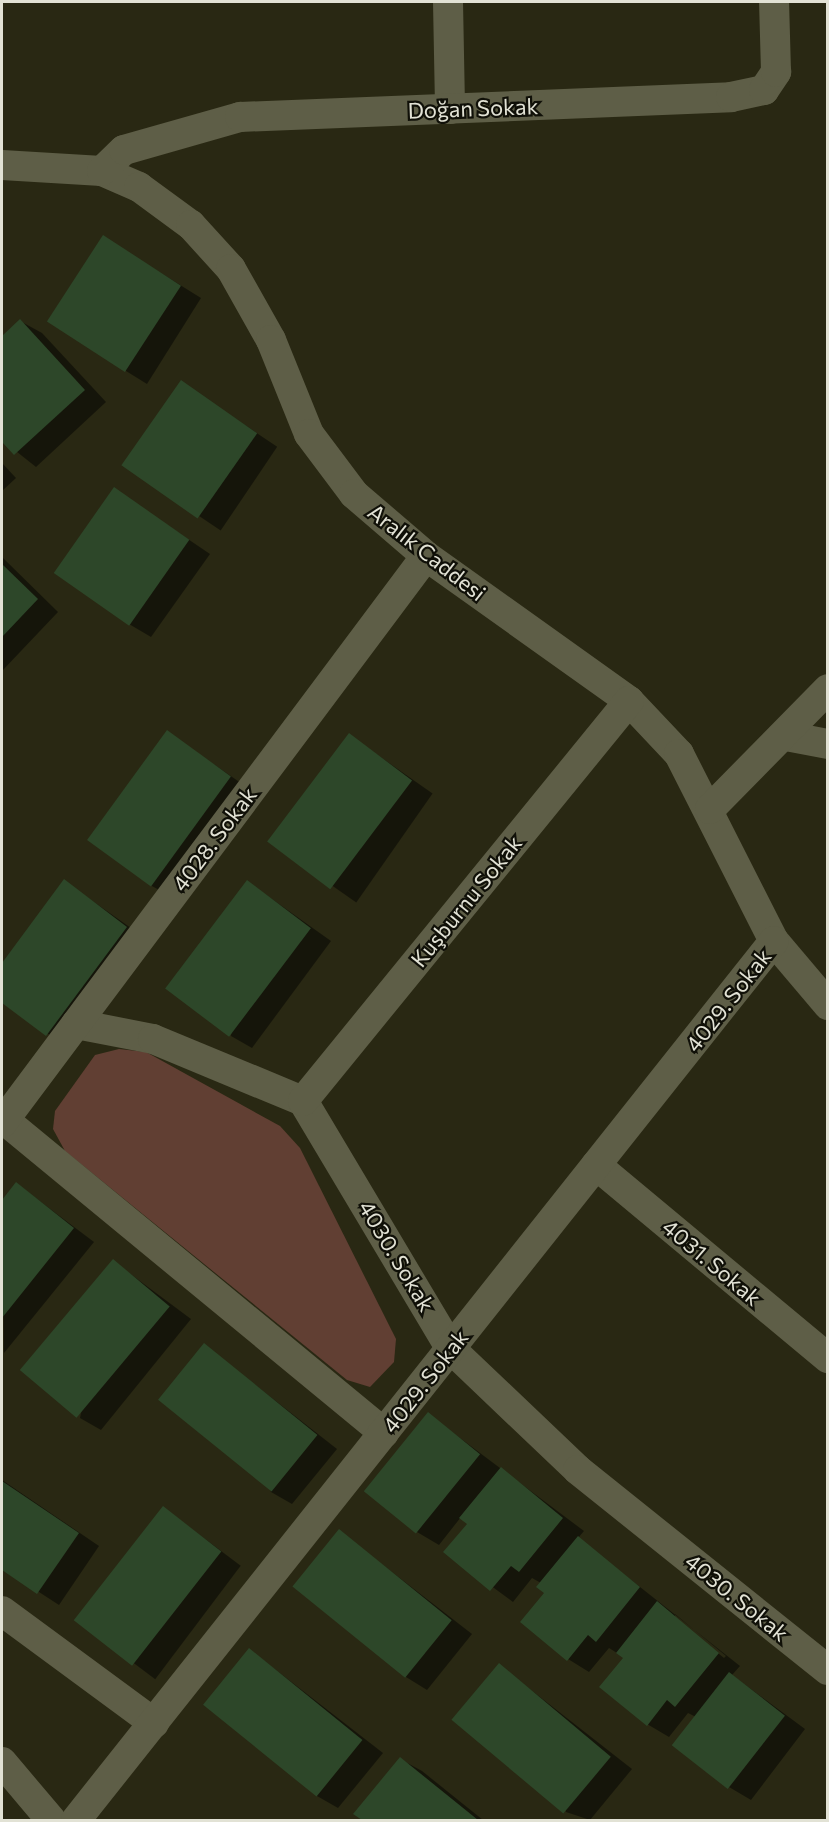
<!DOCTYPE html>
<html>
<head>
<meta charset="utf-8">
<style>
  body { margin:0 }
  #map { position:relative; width:829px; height:1822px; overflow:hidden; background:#292813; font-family:Commissioner,sans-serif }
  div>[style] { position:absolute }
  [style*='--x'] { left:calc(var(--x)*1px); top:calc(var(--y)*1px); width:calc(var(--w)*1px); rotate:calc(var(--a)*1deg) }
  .green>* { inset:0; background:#613f33 }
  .shadow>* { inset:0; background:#0007; transform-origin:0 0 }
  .building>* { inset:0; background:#2d4729; transform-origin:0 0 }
  .minor>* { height:30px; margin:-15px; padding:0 15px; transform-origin:15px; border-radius:15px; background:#5e5e47 }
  span { translate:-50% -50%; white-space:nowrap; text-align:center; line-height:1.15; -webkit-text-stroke:4.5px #101008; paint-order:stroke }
  .street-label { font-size:22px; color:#e2e2d5 }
  .frame { position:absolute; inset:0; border:3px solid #e2e2d5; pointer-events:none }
</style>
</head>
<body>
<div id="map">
  <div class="green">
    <div style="clip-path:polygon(119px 1049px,146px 1052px,280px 1126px,300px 1148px,396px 1339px,394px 1362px,370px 1387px,347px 1380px,65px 1151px,53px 1129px,55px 1111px,95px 1055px)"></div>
  </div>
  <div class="shadow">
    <div style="clip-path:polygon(103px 237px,201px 298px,147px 384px,126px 371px)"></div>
    <div style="clip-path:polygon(20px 321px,42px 333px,106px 402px,36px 467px,2px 440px,2px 338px)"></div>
    <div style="left:181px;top:382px;width:116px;height:101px;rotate:34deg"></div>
    <div style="clip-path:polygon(2px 463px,16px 478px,2px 491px)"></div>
    <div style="clip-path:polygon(114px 489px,210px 554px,151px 637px,129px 624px)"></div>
    <div style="clip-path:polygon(2px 557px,58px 612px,2px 671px)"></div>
    <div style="clip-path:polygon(167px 732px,251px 790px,172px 897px,150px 885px)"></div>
    <div style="left:349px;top:735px;width:102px;height:133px;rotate:35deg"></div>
    <div style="clip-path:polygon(64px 881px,148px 940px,68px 1048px,2px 1001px,2px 966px)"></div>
    <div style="clip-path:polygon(248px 882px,331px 941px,252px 1048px,231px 1036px)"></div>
    <div style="clip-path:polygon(17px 1184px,94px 1242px,4px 1353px,2px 1202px)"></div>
    <div style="clip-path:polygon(113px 1261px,191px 1319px,101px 1430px,80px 1418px)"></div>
    <div style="clip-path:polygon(204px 1345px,337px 1449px,292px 1504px,271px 1492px)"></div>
    <div style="clip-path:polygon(evenodd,428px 1414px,584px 1531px,578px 1538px,740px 1666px,732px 1675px,805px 1729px,751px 1800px,729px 1787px,696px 1717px,688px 1713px,669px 1737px,647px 1724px,625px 1658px,609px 1648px,589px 1672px,568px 1659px,541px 1583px,532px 1578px,513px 1602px,445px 1552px,469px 1524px,461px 1517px,439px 1545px,417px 1532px,428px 1414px,675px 1614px,726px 1656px,724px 1658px,675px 1618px,675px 1614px)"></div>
    <div style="clip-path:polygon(2px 1480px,99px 1546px,59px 1605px,2px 1568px)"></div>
    <div style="left:164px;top:1508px;width:96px;height:142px;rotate:37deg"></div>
    <div style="clip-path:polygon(339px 1531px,472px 1634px,427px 1690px,406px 1677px)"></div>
    <div style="clip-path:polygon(250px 1650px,383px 1753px,338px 1808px,317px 1796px)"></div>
    <div style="clip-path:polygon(499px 1665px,632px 1769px,590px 1820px,566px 1812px)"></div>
    <div style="clip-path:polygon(400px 1759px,422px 1771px,483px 1820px,364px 1820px,356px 1814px)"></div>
  </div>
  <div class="building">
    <div style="left:103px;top:235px;width:93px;height:103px;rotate:33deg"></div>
    <div style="clip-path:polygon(20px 319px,85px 390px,14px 455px,2px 442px,2px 336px)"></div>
    <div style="left:181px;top:380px;width:93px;height:104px;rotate:35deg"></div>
    <div style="left:114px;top:487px;width:92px;height:105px;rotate:35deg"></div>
    <div style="clip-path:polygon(2px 564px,38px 599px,2px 637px)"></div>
    <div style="left:167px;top:730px;width:79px;height:136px;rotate:36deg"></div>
    <div style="left:349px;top:733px;width:79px;height:136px;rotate:37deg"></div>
    <div style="clip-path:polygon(64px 879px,127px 927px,46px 1036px,2px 1003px,2px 963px)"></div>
    <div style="left:247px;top:880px;width:80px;height:136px;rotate:37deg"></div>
    <div style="clip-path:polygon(16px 1182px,74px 1228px,2px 1318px,2px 1200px)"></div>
    <div style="left:113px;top:1259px;width:74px;height:145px;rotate:40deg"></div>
    <div style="left:204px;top:1343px;width:146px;height:73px;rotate:39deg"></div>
    <div style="left:428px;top:1412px;width:67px;height:102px;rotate:39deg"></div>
    <div style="clip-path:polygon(501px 1467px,563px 1518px,519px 1572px,511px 1566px,490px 1591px,443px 1552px,467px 1524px,459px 1518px)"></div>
    <div style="clip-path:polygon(2px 1481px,79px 1533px,37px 1594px,2px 1570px)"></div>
    <div style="left:163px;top:1506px;width:74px;height:145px;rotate:38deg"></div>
    <div style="left:339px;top:1529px;width:145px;height:74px;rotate:39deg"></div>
    <div style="clip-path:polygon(578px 1536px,640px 1587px,596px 1642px,588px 1635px,567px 1661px,520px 1622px,544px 1593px,536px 1587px)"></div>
    <div style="clip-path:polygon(657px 1601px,719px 1653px,675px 1707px,667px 1700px,647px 1726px,599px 1687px,623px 1658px,616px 1653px)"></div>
    <div style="left:249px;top:1648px;width:146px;height:73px;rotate:39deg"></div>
    <div style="left:499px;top:1663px;width:146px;height:74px;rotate:40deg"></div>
    <div style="left:729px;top:1672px;width:71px;height:93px;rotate:38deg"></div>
    <div style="clip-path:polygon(400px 1757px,478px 1820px,362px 1820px,353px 1814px)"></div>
  </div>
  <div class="minor">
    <div style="--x:448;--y:2;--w:107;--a:88.9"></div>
    <div style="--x:2;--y:165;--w:100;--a:3.4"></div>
    <div style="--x:102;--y:171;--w:40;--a:23.4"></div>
    <div style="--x:139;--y:187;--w:64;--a:36.2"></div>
    <div style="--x:191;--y:225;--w:59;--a:47.7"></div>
    <div style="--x:231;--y:269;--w:81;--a:60.6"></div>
    <div style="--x:271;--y:340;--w:101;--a:68"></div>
    <div style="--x:309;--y:434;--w:75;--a:53.1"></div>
    <div style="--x:354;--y:494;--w:95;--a:40.7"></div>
    <div style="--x:426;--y:556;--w:249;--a:35.5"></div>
    <div style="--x:629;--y:701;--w:73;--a:46.7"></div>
    <div style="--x:679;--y:754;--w:210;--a:63.1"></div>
    <div style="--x:774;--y:941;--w:84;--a:49.8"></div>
    <div style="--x:102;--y:171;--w:30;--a:-44"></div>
    <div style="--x:124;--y:150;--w:121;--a:-15.9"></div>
    <div style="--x:240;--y:117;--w:491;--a:-2.3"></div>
    <div style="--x:731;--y:97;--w:34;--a:-12"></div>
    <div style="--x:764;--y:90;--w:22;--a:-56"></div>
    <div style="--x:776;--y:72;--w:70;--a:-91.6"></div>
    <div style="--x:786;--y:736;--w:43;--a:10.8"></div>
    <div style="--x:710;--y:809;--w:168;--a:-45.5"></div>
    <div style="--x:76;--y:1024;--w:78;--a:11"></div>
    <div style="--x:153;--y:1039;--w:162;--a:22.5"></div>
    <div style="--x:303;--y:1101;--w:289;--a:59.2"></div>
    <div style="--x:451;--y:1349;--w:175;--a:43.6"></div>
    <div style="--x:578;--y:1470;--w:320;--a:38.7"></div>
    <div style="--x:303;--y:1101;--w:516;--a:-50.82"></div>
    <div style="--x:2;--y:1118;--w:495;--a:39.5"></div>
    <div style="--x:2;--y:1123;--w:708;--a:-53.21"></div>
    <div style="--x:596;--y:1165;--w:302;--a:39.8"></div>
    <div style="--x:2;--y:1611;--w:189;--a:36.4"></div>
    <div style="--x:2;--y:1762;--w:76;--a:49.8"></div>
    <div style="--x:76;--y:1820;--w:1122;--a:-51.55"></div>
  </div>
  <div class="street-label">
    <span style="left:473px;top:108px;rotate:-2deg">Doğan Sokak</span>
    <span style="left:427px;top:552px;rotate:38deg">Aralık Caddesi</span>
    <span style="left:214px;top:839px;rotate:-53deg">4028. Sokak</span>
    <span style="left:466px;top:901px;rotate:-51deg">Kuşburnu Sokak</span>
    <span style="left:728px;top:1000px;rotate:-52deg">4029. Sokak</span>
    <span style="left:397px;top:1256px;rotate:59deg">4030. Sokak</span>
    <span style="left:712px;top:1262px;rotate:40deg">4031. Sokak</span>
    <span style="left:425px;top:1381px;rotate:-52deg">4029. Sokak</span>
    <span style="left:737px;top:1597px;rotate:39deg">4030. Sokak</span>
  </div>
  <div class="frame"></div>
</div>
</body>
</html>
